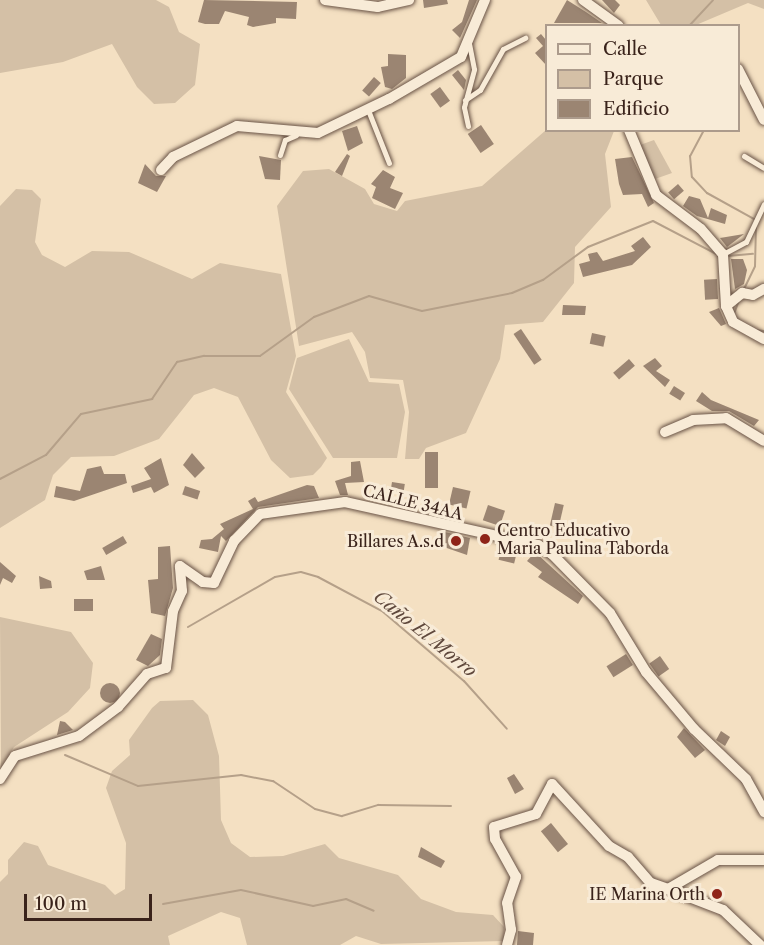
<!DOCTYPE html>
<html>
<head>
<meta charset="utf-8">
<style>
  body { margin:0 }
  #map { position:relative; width:764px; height:945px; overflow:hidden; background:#f4e0c2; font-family:"Libre Caslon Text",serif }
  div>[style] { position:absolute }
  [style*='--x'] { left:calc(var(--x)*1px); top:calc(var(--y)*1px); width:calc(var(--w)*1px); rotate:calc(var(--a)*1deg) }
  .green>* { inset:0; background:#d4c0a6 }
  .stream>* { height:2px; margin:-1px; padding:0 1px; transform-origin:1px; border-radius:1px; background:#b5a089 }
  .building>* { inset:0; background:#9b8572; transform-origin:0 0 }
  .round { border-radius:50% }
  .roads { filter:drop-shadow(0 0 2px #685245) drop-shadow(0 0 2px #685245) }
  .lane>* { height:5px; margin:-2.5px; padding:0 2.5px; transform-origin:2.5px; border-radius:2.5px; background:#f8ebd7 }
  .street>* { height:10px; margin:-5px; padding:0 5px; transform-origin:5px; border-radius:5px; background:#f8ebd7 }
  .dots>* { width:16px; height:16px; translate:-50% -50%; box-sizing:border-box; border:3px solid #f8ebd7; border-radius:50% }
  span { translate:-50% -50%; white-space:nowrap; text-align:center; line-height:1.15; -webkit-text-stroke:6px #f8ebd7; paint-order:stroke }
  .street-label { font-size:16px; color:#3a231b }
  .poi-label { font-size:16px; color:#3a231b }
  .left { translate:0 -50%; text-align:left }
  .right { translate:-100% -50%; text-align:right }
  .water-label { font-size:18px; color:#5f483c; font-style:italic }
  .legend { position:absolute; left:545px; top:24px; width:195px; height:108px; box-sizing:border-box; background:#f8ebd7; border:2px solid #ac9b8c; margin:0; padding:8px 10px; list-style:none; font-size:18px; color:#3a231b }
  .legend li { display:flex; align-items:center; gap:12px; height:30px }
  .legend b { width:30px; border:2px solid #ac9b8c }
  .scale { position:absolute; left:24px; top:894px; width:128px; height:27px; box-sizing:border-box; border:3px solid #3a231b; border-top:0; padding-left:8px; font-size:18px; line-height:21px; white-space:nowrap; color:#3a231b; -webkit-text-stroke:4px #f8ebd7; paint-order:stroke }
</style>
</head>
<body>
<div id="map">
  <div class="green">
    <div style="clip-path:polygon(0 0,156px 0,169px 7px,179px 32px,200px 44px,195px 85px,175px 103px,154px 104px,137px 87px,112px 44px,63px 62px,0 73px)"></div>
    <div style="clip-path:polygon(646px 0,764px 0,764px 9px,748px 3px,696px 25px,661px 25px)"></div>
    <div style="clip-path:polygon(546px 130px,614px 131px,605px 154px,611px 207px,575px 247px,574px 283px,543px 322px,505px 325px,500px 359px,466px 433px,426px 448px,419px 459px,405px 459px,409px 412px,403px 380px,370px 378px,365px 352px,352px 332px,299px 346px,277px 206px,303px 171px,329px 169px,365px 189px,374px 204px,397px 211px,405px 201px,482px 186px)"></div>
    <div style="clip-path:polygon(654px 140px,672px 173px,655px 179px,640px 145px)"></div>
    <div style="clip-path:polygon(16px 189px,32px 190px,41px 199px,35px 242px,42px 255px,65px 267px,92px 251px,129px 252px,192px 279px,220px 263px,281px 274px,296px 356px,286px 392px,327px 458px,321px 467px,313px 475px,290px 478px,271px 460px,238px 397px,214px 388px,194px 395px,159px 439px,114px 456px,71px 457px,53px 475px,45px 500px,0 528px,0 206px)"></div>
    <div style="clip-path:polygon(349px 339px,369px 382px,399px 384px,405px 412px,397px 458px,333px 458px,289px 389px,297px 358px)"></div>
    <div style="clip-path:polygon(0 617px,71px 632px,93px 663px,90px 688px,68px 712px,14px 747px,1px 768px)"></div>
    <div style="clip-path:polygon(193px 700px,208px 715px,219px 756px,221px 820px,231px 843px,250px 857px,283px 856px,325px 844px,339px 858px,398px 875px,421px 899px,456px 912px,493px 915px,504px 927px,504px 941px,381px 944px,356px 936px,340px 945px,247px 945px,240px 918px,221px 912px,168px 936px,170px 945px,0 945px,0 882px,8px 874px,8px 860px,24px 842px,38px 846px,48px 865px,105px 885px,115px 895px,125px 889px,126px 843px,106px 788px,112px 771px,130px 755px,129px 740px,152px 708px,160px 701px)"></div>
  </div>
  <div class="stream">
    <div style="--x:689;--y:26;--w:35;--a:-47"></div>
    <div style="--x:704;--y:130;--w:30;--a:118"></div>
    <div style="--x:690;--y:156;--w:21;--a:85"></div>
    <div style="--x:692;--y:177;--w:22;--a:47"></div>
    <div style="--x:707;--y:193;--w:56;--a:28.9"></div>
    <div style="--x:728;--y:256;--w:25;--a:-5"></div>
    <div style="--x:744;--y:289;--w:25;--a:-64"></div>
    <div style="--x:755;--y:266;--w:40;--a:-88.6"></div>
    <div style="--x:734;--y:314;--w:15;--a:-70"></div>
    <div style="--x:756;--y:330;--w:8;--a:7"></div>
    <div style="--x:0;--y:479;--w:52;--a:-27.6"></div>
    <div style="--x:46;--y:455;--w:54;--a:-49.5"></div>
    <div style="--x:81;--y:414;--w:73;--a:-11.9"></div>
    <div style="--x:152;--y:399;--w:45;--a:-56"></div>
    <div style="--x:177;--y:362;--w:28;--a:-13"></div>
    <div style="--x:204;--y:356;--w:56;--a:0"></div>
    <div style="--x:260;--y:356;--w:67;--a:-35.8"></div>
    <div style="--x:314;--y:317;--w:59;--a:-20.9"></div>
    <div style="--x:369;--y:296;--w:55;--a:15.8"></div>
    <div style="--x:422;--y:311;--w:92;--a:-11.3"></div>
    <div style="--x:512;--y:293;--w:34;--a:-23"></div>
    <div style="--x:543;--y:280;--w:56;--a:-36.3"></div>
    <div style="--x:588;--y:247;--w:70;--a:-21.8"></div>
    <div style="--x:653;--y:221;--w:71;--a:27.6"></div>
    <div style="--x:188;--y:627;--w:100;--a:-29.9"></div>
    <div style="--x:275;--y:577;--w:26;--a:-11"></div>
    <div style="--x:301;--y:572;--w:18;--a:16"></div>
    <div style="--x:318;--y:577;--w:72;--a:28"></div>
    <div style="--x:382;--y:611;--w:108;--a:40.5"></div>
    <div style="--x:464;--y:681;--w:64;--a:48.1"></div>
    <div style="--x:65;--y:755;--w:79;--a:23"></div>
    <div style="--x:138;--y:786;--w:104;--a:-6.1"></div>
    <div style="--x:241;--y:775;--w:33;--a:11"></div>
    <div style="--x:273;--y:781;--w:50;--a:33.7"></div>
    <div style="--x:315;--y:809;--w:28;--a:15"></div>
    <div style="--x:342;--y:816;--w:38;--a:-17"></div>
    <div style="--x:378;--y:805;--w:73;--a:0.8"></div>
    <div style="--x:163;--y:904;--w:79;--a:-10.2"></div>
    <div style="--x:241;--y:890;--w:74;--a:12.5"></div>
    <div style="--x:313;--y:906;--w:34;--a:-12"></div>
    <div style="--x:346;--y:899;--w:30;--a:23"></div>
  </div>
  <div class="building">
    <div style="clip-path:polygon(204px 0,297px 2px,296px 19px,276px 18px,276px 23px,253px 27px,247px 25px,249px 17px,225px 11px,219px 24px,205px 24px,198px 22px)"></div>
    <div style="clip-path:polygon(423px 0,447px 0,448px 4px,424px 8px)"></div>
    <div style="clip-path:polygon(469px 0,477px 0,460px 38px,452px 30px,462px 22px)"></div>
    <div style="clip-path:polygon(567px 0,586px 12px,602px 23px,554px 23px)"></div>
    <div style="clip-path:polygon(602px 0,615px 0,620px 5px,614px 13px)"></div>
    <div style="clip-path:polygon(541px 34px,546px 40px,546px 65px,535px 53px,543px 46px,536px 38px)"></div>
    <div style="clip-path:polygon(388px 54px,406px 55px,406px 78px,392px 89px,385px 87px,381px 67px,388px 66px)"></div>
    <div style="clip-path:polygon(458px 70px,466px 80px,464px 90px,452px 75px)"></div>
    <div style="left:374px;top:77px;width:9px;height:18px;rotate:41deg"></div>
    <div style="left:440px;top:87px;width:17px;height:12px;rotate:54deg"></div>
    <div style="left:481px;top:125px;width:23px;height:16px;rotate:56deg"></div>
    <div style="clip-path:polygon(357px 126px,363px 143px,348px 151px,342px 131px)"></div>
    <div style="clip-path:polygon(347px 154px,350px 156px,342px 176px,335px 172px)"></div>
    <div style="clip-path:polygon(259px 156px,281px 160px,280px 180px,265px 179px)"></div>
    <div style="clip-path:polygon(632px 157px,654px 203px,648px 207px,642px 194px,623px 195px,619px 184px,615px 159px)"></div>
    <div style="clip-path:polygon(145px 164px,156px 176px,166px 176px,157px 192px,138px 183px)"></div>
    <div style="clip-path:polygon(383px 170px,395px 177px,390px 188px,403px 193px,395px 209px,372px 198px,376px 187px,371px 184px)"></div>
    <div style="left:678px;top:184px;width:9px;height:13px;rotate:49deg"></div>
    <div style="clip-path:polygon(689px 196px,700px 199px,708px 218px,711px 208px,727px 215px,725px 224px,697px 216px,683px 206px)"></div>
    <div style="clip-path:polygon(744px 234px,727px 247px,720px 238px)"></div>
    <div style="clip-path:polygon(643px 237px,651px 247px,632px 265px,583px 277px,579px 264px,590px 261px,588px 254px,597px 252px,603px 261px,635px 251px,631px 246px)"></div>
    <div style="clip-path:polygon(731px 259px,743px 259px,747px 270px,744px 284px,735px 289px)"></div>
    <div style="left:717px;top:279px;width:20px;height:13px;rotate:87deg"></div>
    <div style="clip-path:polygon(563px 305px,586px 306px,585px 315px,562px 315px)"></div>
    <div style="clip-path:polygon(719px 308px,726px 324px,721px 326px,709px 312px)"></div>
    <div style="left:521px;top:329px;width:37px;height:9px;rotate:56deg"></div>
    <div style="left:592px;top:333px;width:14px;height:11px;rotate:12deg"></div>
    <div style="clip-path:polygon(655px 358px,662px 366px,656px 371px,670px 380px,665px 387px,643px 366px)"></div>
    <div style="left:629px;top:359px;width:9px;height:21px;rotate:49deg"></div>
    <div style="left:674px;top:386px;width:13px;height:9px;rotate:32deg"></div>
    <div style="clip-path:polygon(702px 392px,711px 400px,759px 420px,754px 426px,729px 411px,712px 411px,696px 401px)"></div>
    <div style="left:425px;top:452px;width:13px;height:36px"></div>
    <div style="clip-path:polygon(192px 453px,205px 468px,195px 478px,183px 465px)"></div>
    <div style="clip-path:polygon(161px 458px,169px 485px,154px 493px,151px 487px,133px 493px,131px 486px,151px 479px,144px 468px)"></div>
    <div style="clip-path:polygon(360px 461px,364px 482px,345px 483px,348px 495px,340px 495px,335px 481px,351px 476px,351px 462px)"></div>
    <div style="clip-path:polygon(101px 466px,104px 474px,125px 474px,127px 483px,74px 501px,54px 497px,56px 486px,80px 491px,87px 469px)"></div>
    <div style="left:392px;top:482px;width:13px;height:11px;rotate:9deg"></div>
    <div style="clip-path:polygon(307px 485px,314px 486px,319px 498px,258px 507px,226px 541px,221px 536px,218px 552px,199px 548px,201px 540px,212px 539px,224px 529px,220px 524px,253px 509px,248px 501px,255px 497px,258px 502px)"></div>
    <div style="left:185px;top:486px;width:16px;height:9px;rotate:18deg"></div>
    <div style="left:453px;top:487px;width:18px;height:18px;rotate:13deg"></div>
    <div style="left:555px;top:503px;width:9px;height:23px;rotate:13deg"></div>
    <div style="left:488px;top:505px;width:18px;height:16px;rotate:19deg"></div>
    <div style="clip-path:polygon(445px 532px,470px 538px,467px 555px,441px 546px)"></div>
    <div style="left:123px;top:536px;width:8px;height:24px;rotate:60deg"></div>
    <div style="clip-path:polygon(170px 546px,173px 588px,165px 616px,151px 613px,148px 580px,158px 579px,158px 547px)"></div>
    <div style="left:501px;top:550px;width:16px;height:10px;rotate:14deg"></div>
    <div style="clip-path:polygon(535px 552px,583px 596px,578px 604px,538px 577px,542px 572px,527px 561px)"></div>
    <div style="clip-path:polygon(0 562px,16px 576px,12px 583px,3px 578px,0 585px)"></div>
    <div style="clip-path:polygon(101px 566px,105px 580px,87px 580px,84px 571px)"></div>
    <div style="clip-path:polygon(39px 576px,51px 581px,52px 588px,40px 589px)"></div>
    <div style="left:74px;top:599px;width:19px;height:12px"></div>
    <div style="clip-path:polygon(151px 634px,162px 639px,160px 655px,148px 666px,136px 660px)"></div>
    <div style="left:626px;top:654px;width:13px;height:23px;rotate:58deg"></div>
    <div style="left:660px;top:656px;width:16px;height:13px;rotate:55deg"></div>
    <div class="round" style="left:100px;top:683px;width:20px;height:20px"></div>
    <div style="clip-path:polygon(60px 721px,65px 722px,73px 730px,57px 735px)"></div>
    <div style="clip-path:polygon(684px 728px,705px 750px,695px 758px,677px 737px)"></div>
    <div style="clip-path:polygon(721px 731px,730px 737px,725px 746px,716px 740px)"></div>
    <div style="clip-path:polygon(514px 774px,524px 789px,515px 794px,507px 778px)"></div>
    <div style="left:551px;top:823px;width:27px;height:13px;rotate:51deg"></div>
    <div style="clip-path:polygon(421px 847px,445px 861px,441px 868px,418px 857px)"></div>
    <div style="clip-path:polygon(518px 931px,534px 933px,533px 945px,517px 945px)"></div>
  </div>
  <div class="roads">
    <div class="lane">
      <div style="--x:465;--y:100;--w:18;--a:-34"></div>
      <div style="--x:480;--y:90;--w:47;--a:-60.7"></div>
      <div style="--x:503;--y:49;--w:25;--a:-27"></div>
      <div style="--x:368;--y:110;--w:57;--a:68.4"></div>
      <div style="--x:468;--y:126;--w:19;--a:-102"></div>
      <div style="--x:464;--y:107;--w:39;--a:-75"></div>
      <div style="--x:474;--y:69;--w:25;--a:-101"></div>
      <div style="--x:280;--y:155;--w:16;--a:-72"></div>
      <div style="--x:285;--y:140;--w:12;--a:-24"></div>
      <div style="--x:744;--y:156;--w:23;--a:31"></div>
      <div style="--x:723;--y:254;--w:26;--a:-28"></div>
      <div style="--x:746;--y:242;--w:42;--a:-64.7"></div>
    </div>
    <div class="street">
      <div style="--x:325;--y:0;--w:53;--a:7.5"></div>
      <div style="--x:378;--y:7;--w:32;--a:-13"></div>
      <div style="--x:583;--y:0;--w:44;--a:35.8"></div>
      <div style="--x:738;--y:69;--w:57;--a:63"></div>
      <div style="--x:629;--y:130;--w:70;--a:67.4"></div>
      <div style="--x:656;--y:195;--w:56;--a:37.1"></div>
      <div style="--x:701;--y:229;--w:33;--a:49"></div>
      <div style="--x:723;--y:254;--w:52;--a:86.7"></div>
      <div style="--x:726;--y:306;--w:17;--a:66"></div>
      <div style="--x:733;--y:322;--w:35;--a:29"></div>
      <div style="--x:161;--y:170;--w:18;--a:-47"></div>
      <div style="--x:173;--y:157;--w:71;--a:-25.8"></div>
      <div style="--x:237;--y:126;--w:81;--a:4.9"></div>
      <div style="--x:318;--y:133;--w:79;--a:-25.6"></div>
      <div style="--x:389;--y:99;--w:83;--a:-30.3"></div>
      <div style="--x:461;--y:57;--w:62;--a:-67.2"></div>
      <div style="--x:726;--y:306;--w:21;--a:-39"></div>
      <div style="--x:742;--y:293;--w:11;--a:10"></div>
      <div style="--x:753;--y:295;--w:13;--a:-29"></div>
      <div style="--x:665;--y:432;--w:30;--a:-23"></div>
      <div style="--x:693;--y:420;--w:33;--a:-3"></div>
      <div style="--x:726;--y:418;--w:44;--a:31.2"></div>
      <div style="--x:0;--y:779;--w:27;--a:-57"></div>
      <div style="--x:15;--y:756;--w:67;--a:-17.4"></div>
      <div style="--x:79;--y:736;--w:49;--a:-36.6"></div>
      <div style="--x:118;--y:707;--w:44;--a:-48.7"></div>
      <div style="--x:147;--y:674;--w:20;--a:-18"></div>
      <div style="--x:166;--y:668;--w:57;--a:-83"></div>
      <div style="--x:173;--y:611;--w:22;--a:-66"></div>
      <div style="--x:182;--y:591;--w:25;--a:-95"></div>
      <div style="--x:180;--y:566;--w:28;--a:35"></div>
      <div style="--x:203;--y:582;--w:11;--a:5"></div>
      <div style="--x:214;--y:583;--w:47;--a:-64.5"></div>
      <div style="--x:234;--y:541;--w:37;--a:-46"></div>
      <div style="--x:260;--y:514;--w:86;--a:-8"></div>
      <div style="--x:345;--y:502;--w:198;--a:12.6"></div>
      <div style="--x:538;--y:545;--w:17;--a:33"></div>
      <div style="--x:552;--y:554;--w:83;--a:45.5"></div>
      <div style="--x:610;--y:613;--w:69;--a:58.6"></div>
      <div style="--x:646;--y:672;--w:75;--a:49.9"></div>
      <div style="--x:694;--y:729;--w:72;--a:43.9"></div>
      <div style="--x:746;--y:779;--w:38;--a:61"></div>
      <div style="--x:507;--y:945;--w:16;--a:-75"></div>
      <div style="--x:511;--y:930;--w:27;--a:-98"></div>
      <div style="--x:507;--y:903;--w:28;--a:-71"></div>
      <div style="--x:516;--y:877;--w:43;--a:-118.9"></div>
      <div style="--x:495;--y:839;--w:12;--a:-95"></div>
      <div style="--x:494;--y:827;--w:44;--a:-17.2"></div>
      <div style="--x:536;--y:814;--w:34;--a:-62"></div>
      <div style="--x:552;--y:784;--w:84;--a:47.4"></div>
      <div style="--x:609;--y:846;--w:22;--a:30"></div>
      <div style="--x:628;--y:857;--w:35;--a:49"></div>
      <div style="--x:651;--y:883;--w:18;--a:19"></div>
      <div style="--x:760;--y:945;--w:51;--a:-136.6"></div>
      <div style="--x:723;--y:910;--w:59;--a:-159.1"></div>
      <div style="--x:668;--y:889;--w:58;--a:-30.1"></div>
      <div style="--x:718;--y:860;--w:46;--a:0"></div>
    </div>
  </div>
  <div class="dots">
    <div style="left:485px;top:539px;background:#8f2418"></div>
    <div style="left:456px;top:541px;background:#8f2418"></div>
    <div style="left:717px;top:894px;background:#8f2418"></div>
  </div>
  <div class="street-label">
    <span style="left:413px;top:502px;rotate:14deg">CALLE 34AA</span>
  </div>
  <div class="poi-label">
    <span class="left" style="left:497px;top:539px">Centro Educativo<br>Maria Paulina Taborda</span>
    <span class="right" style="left:444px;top:541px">Billares A.s.d</span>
    <span class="right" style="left:705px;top:894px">IE Marina Orth</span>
  </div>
  <div class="water-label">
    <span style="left:425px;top:634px;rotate:39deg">Caño El Morro</span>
  </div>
  <ul class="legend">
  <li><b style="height:8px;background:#f8ebd7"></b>Calle</li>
  <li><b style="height:16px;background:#d4c0a6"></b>Parque</li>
  <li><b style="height:16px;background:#9b8572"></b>Edificio</li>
  </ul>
  <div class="scale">100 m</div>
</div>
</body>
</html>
